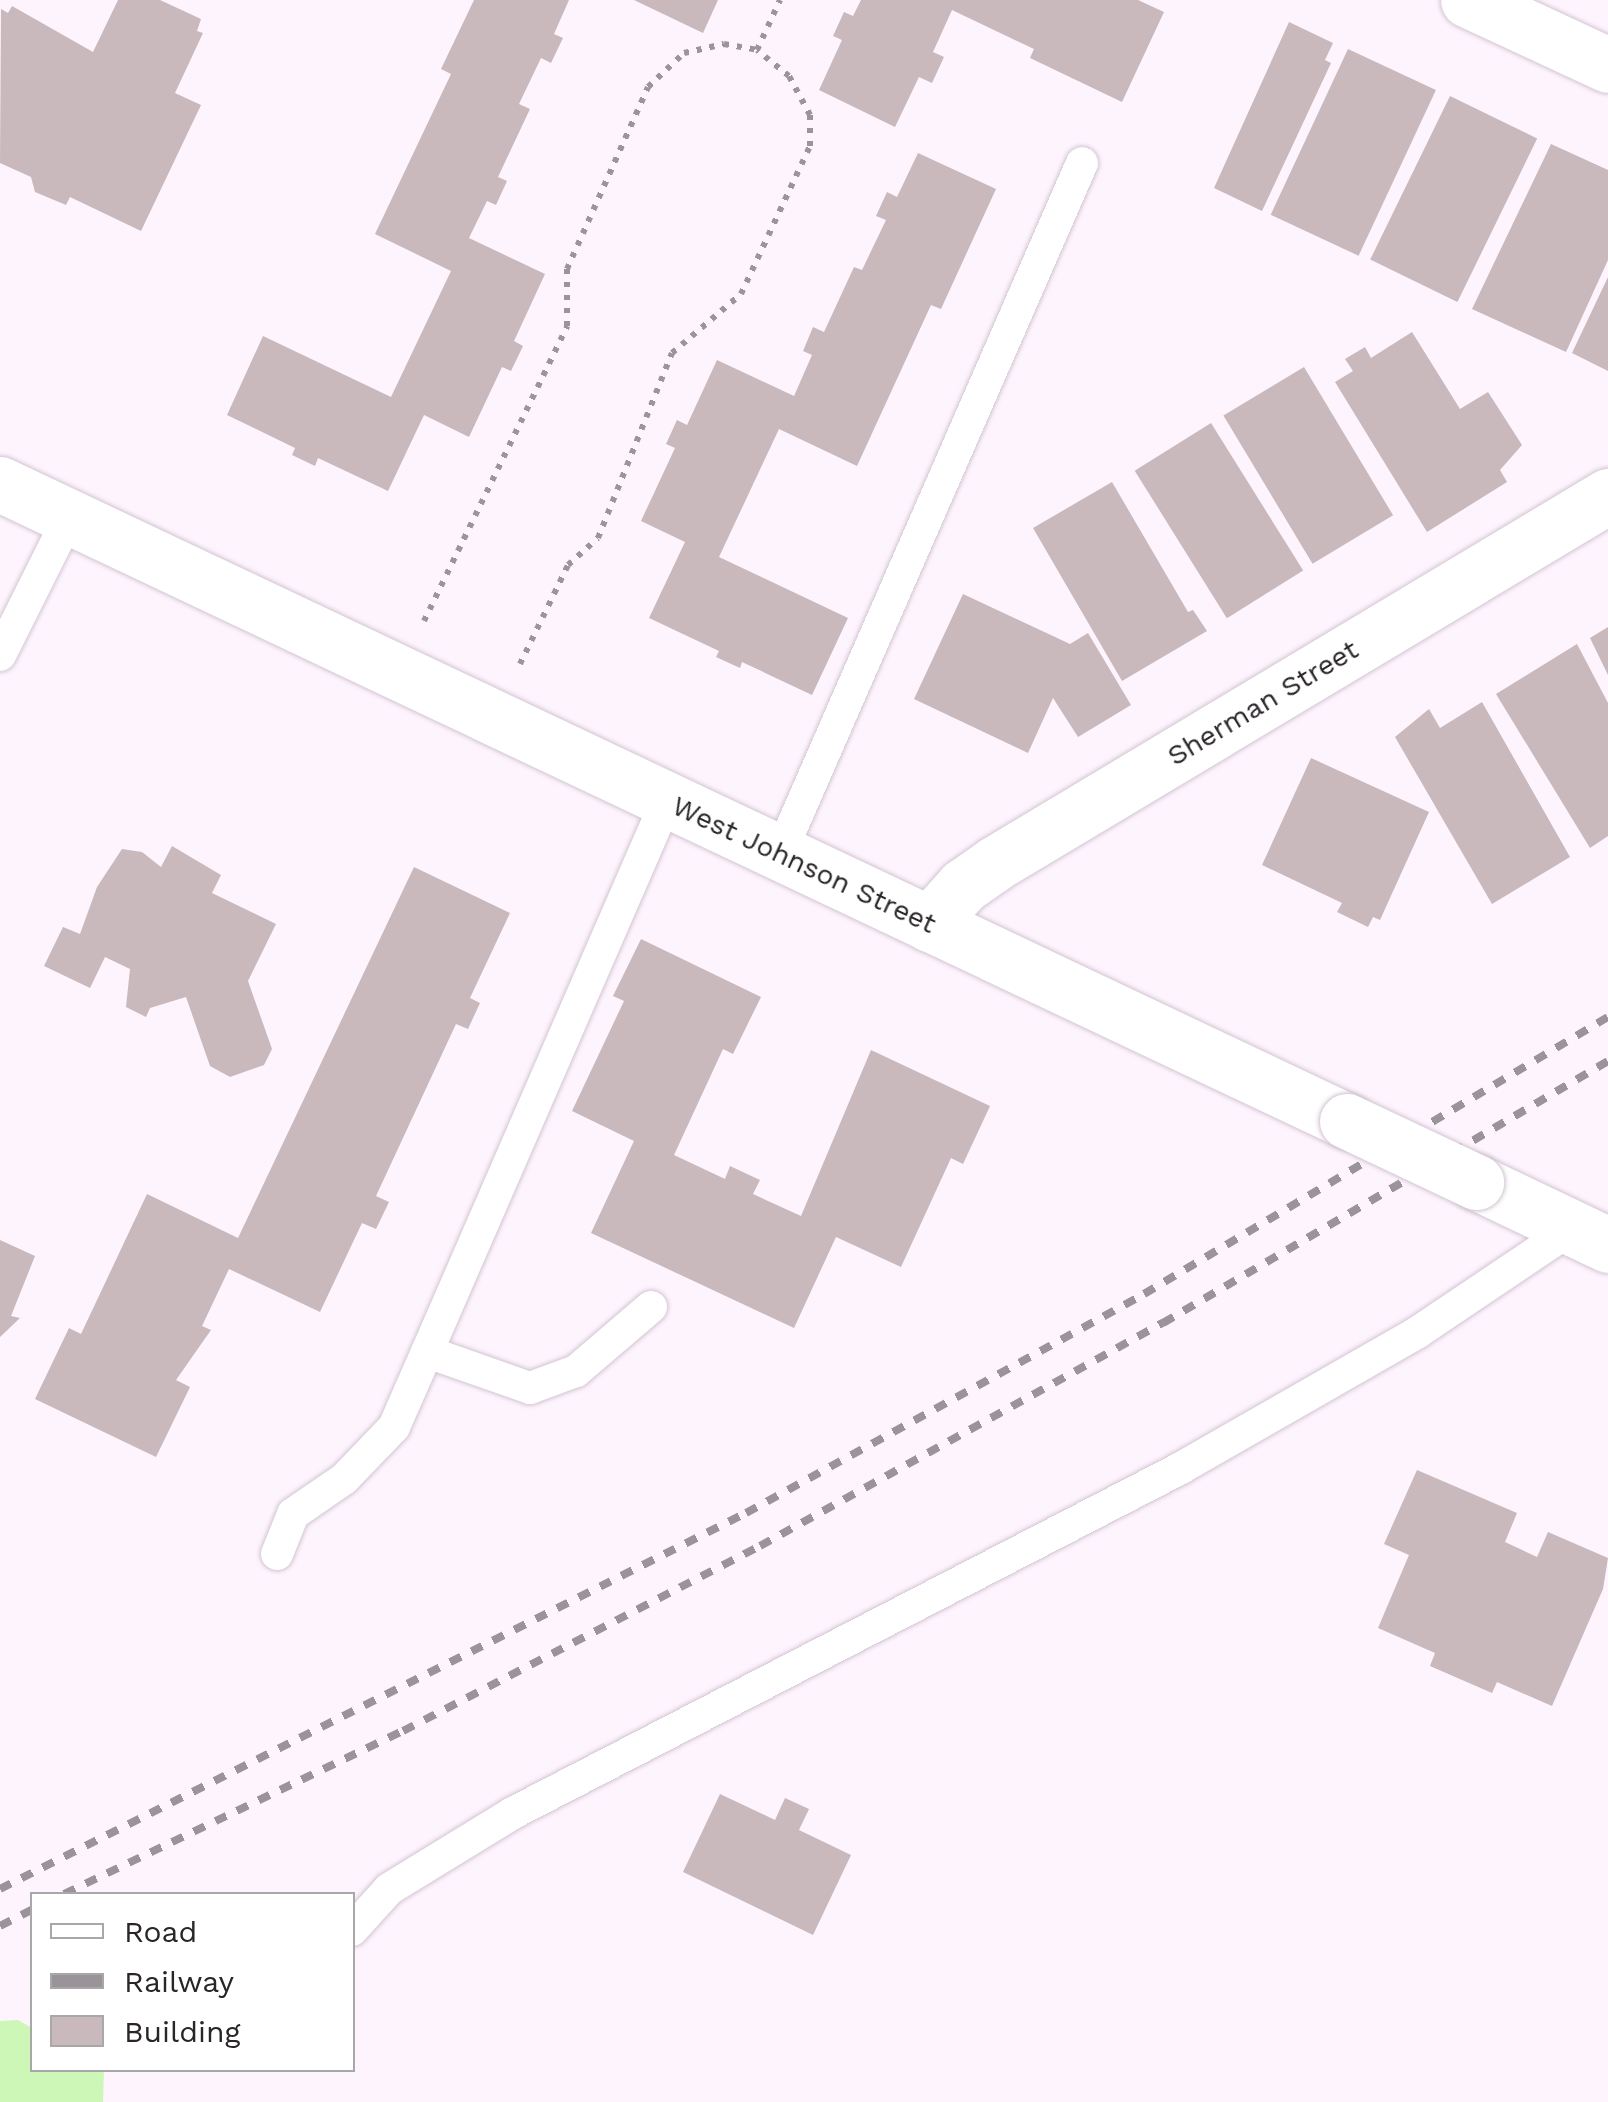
<!DOCTYPE html>
<html>
<head>
<meta charset="utf-8">
<style>
  body { margin:0 }
  #map { position:relative; width:1608px; height:2102px; overflow:hidden; background:#fef4fe; font-family:"Work Sans",sans-serif }
  div>[style] { position:absolute }
  [style*='--x'] { left:calc(var(--x)*1px); top:calc(var(--y)*1px); width:calc(var(--w)*1px); rotate:calc(var(--a)*1deg) }
  .green>* { inset:0; background:#cdf7b7 }
  .building>* { inset:0; background:#c9b8bc; transform-origin:0 0 }
  .path>* { height:6px; margin-top:-3px; transform-origin:0; background:repeating-linear-gradient(90deg,#9b949b 0 5px,transparent 0 13px) }
  .roads { filter:drop-shadow(0 0 2px #d1c5d1) drop-shadow(0 0 2px #d1c5d1) }
  .service>* { height:32px; margin:-16px; padding:0 16px; transform-origin:16px; border-radius:16px; background:#fff }
  .minor>* { height:55px; margin:-27.5px; padding:0 27.5px; transform-origin:27.5px; border-radius:27.5px; background:#fff }
  .tertiary>* { height:55px; margin:-27.5px; padding:0 27.5px; transform-origin:27.5px; border-radius:27.5px; background:#fff }
  .rail>* { height:8px; margin-top:-4px; transform-origin:0; background:repeating-linear-gradient(90deg,#9a939a 0 12px,transparent 0 24px) }
  .bridges { filter:drop-shadow(0 0 2px #d1c5d1) drop-shadow(0 0 2px #d1c5d1) }
  .tertiary-bridge>* { height:55px; margin:-27.5px; padding:0 27.5px; transform-origin:27.5px; border-radius:27.5px; background:#fff }
  span { translate:-50% -50%; white-space:nowrap; text-align:center; line-height:1.15; -webkit-text-stroke:9px #fff; paint-order:stroke }
  .street-label { font-size:28px; color:#292529 }
  .legend { position:absolute; left:30px; top:1892px; width:325px; height:180px; box-sizing:border-box; background:#fff; border:2px solid #a9a8a9; margin:0; padding:12px 18px; list-style:none; font-size:30px; color:#292529 }
  .legend li { display:flex; align-items:center; gap:20px; height:50px }
  .legend b { width:50px; border:2px solid #a9a8a9 }
</style>
</head>
<body>
<div id="map">
  <div class="green">
    <div style="clip-path:polygon(18px 2020px,32px 2028px,32px 2070px,104px 2070px,103px 2102px,0 2102px,0 2021px)"></div>
  </div>
  <div class="building">
    <div style="clip-path:polygon(118px 0,160px 0,201px 19px,197px 31px,203px 33px,175px 93px,201px 105px,141px 231px,70px 197px,66px 205px,35px 192px,31px 177px,0 163px,1px 9px,8px 13px,12px 6px,93px 52px)"></div>
    <div style="clip-path:polygon(474px 0,569px 0,554px 34px,563px 38px,551px 63px,541px 58px,519px 104px,530px 109px,498px 177px,507px 181px,496px 205px,487px 201px,469px 238px,545px 274px,514px 341px,523px 346px,511px 371px,502px 367px,469px 437px,424px 415px,388px 491px,318px 458px,315px 466px,292px 455px,295px 448px,227px 415px,263px 336px,391px 397px,451px 271px,375px 234px,451px 74px,441px 69px)"></div>
    <div style="clip-path:polygon(634px 0,718px 0,703px 33px)"></div>
    <div style="clip-path:polygon(861px 0,1138px 0,1164px 12px,1122px 102px,1030px 58px,1034px 49px,952px 10px,933px 52px,944px 57px,932px 83px,919px 77px,895px 127px,819px 90px,842px 40px,833px 36px,844px 12px,853px 16px)"></div>
    <div style="clip-path:polygon(1289px 22px,1333px 43px,1325px 60px,1331px 63px,1262px 211px,1214px 188px)"></div>
    <div style="left:1348px;top:49px;width:97px;height:183px;rotate:25deg"></div>
    <div style="left:1450px;top:96px;width:97px;height:182px;rotate:26deg"></div>
    <div style="clip-path:polygon(1551px 144px,1608px 170px,1608px 260px,1566px 352px,1472px 309px)"></div>
    <div style="clip-path:polygon(918px 153px,996px 189px,941px 309px,931px 305px,857px 466px,779px 429px,719px 557px,848px 618px,812px 695px,742px 662px,740px 668px,716px 657px,719px 651px,649px 618px,685px 542px,641px 521px,675px 448px,666px 444px,677px 420px,687px 425px,717px 360px,794px 396px,812px 355px,803px 351px,813px 327px,824px 332px,854px 267px,862px 270px,886px 220px,876px 216px,887px 192px,897px 197px)"></div>
    <div style="clip-path:polygon(1608px 277px,1608px 371px,1572px 353px)"></div>
    <div style="clip-path:polygon(1412px 332px,1460px 409px,1488px 392px,1522px 445px,1500px 470px,1507px 482px,1427px 532px,1335px 382px,1353px 371px,1345px 359px,1365px 347px,1371px 358px)"></div>
    <div style="left:1304px;top:367px;width:173px;height:94px;rotate:59deg"></div>
    <div style="left:1211px;top:423px;width:174px;height:90px;rotate:58deg"></div>
    <div style="clip-path:polygon(1112px 482px,1188px 612px,1193px 610px,1207px 631px,1122px 681px,1033px 528px)"></div>
    <div style="clip-path:polygon(963px 594px,1070px 644px,1088px 633px,1131px 705px,1078px 737px,1053px 698px,1028px 753px,914px 699px)"></div>
    <div style="clip-path:polygon(1608px 627px,1608px 675px,1590px 638px)"></div>
    <div style="clip-path:polygon(1577px 644px,1608px 703px,1608px 836px,1590px 848px,1496px 694px)"></div>
    <div style="clip-path:polygon(1482px 702px,1570px 857px,1492px 904px,1395px 737px,1429px 709px,1440px 728px)"></div>
    <div style="clip-path:polygon(1311px 758px,1429px 812px,1380px 920px,1373px 917px,1368px 927px,1337px 912px,1342px 903px,1262px 865px)"></div>
    <div style="clip-path:polygon(172px 846px,221px 875px,212px 893px,276px 924px,248px 981px,272px 1049px,264px 1065px,230px 1077px,210px 1066px,186px 997px,150px 1008px,146px 1017px,126px 1007px,130px 969px,105px 957px,90px 988px,44px 966px,63px 927px,80px 934px,97px 887px,122px 849px,142px 852px,161px 867px)"></div>
    <div style="clip-path:polygon(414px 867px,510px 913px,470px 998px,480px 1003px,468px 1029px,456px 1024px,376px 1196px,389px 1202px,376px 1229px,362px 1223px,320px 1312px,229px 1269px,202px 1326px,211px 1330px,176px 1380px,190px 1387px,156px 1457px,35px 1399px,69px 1328px,81px 1334px,147px 1194px,238px 1238px)"></div>
    <div style="clip-path:polygon(641px 939px,761px 997px,733px 1054px,723px 1049px,674px 1155px,725px 1179px,730px 1166px,760px 1180px,753px 1194px,801px 1216px,871px 1050px,990px 1106px,963px 1164px,951px 1158px,901px 1267px,836px 1237px,794px 1328px,591px 1233px,634px 1141px,572px 1111px,624px 1001px,613px 996px)"></div>
    <div style="clip-path:polygon(0 1240px,35px 1256px,11px 1316px,20px 1318px,0 1337px)"></div>
    <div style="clip-path:polygon(1417px 1470px,1517px 1513px,1505px 1542px,1537px 1557px,1548px 1532px,1608px 1558px,1603px 1589px,1552px 1706px,1497px 1682px,1492px 1693px,1430px 1666px,1435px 1653px,1378px 1628px,1409px 1555px,1384px 1544px)"></div>
    <div style="clip-path:polygon(720px 1794px,775px 1820px,785px 1798px,809px 1809px,799px 1830px,851px 1855px,813px 1935px,683px 1872px)"></div>
  </div>
  <div class="path">
    <div style="--x:424;--y:621;--w:328;--a:-64.1"></div>
    <div style="--x:567;--y:326;--w:57;--a:-90"></div>
    <div style="--x:567;--y:269;--w:199;--a:-66"></div>
    <div style="--x:648;--y:87;--w:50;--a:-43.4"></div>
    <div style="--x:684;--y:53;--w:41;--a:-12.7"></div>
    <div style="--x:724;--y:44;--w:34;--a:10"></div>
    <div style="--x:757;--y:50;--w:55;--a:-65.3"></div>
    <div style="--x:520;--y:664;--w:110;--a:-64.1"></div>
    <div style="--x:568;--y:565;--w:40;--a:-42"></div>
    <div style="--x:598;--y:538;--w:199;--a:-68.2"></div>
    <div style="--x:672;--y:353;--w:91;--a:-40.5"></div>
    <div style="--x:741;--y:294;--w:163;--a:-65"></div>
    <div style="--x:810;--y:146;--w:31;--a:-90"></div>
    <div style="--x:810;--y:115;--w:44;--a:-118.3"></div>
    <div style="--x:789;--y:76;--w:41;--a:-140.9"></div>
  </div>
  <div class="roads">
    <div class="service">
      <div style="--x:0;--y:655;--w:154;--a:-63.4"></div>
      <div style="--x:780;--y:854;--w:754;--a:-66.39"></div>
      <div style="--x:651;--y:1307;--w:99;--a:139.5"></div>
      <div style="--x:576;--y:1371;--w:49;--a:159.7"></div>
      <div style="--x:530;--y:1388;--w:109;--a:-160.7"></div>
      <div style="--x:427;--y:1352;--w:602;--a:-66.5"></div>
      <div style="--x:277;--y:1554;--w:43;--a:-68.2"></div>
      <div style="--x:293;--y:1514;--w:62;--a:-34.5"></div>
      <div style="--x:344;--y:1479;--w:72;--a:-46.1"></div>
      <div style="--x:394;--y:1427;--w:82;--a:-66.3"></div>
      <div style="--x:352;--y:1930;--w:55;--a:-47.9"></div>
      <div style="--x:389;--y:1889;--w:145;--a:-31.5"></div>
      <div style="--x:513;--y:1813;--w:752;--a:-27.31"></div>
      <div style="--x:1181;--y:1468;--w:273;--a:-29.8"></div>
      <div style="--x:1418;--y:1332;--w:187;--a:-33.9"></div>
    </div>
    <div class="minor">
      <div style="--x:1468;--y:0;--w:154;--a:24.9"></div>
      <div style="--x:929;--y:924;--w:51;--a:-48.2"></div>
      <div style="--x:963;--y:886;--w:38;--a:-35"></div>
      <div style="--x:994;--y:864;--w:716;--a:-30.94"></div>
    </div>
    <div class="tertiary">
      <div style="--x:0;--y:484;--w:1490;--a:25.31"></div>
      <div style="--x:1476;--y:1182;--w:146;--a:25.5"></div>
    </div>
  </div>
  <div class="rail">
    <div style="--x:0;--y:1889;--w:835;--a:-26.75"></div>
    <div style="--x:746;--y:1513;--w:454;--a:-28.8"></div>
    <div style="--x:1144;--y:1294;--w:540;--a:-30.84"></div>
    <div style="--x:64;--y:1894;--w:376;--a:-25.7"></div>
    <div style="--x:403;--y:1731;--w:402;--a:-27.4"></div>
    <div style="--x:760;--y:1546;--w:461;--a:-29"></div>
    <div style="--x:1163;--y:1323;--w:516;--a:-30.49"></div>
    <div style="--x:0;--y:1926;--w:36;--a:-27"></div>
  </div>
  <div class="bridges">
    <div class="tertiary-bridge">
      <div style="--x:1347;--y:1121;--w:143;--a:25.3"></div>
    </div>
  </div>
  <div class="street-label">
    <span style="left:1263px;top:703px;rotate:-31deg">Sherman Street</span>
    <span style="left:804px;top:865px;rotate:25deg">West Johnson Street</span>
  </div>
  <ul class="legend">
  <li><b style="height:12px;background:#fff"></b>Road</li>
  <li><b style="height:12px;background:#9a939a"></b>Railway</li>
  <li><b style="height:28px;background:#c9b8bc"></b>Building</li>
  </ul>
</div>
</body>
</html>
